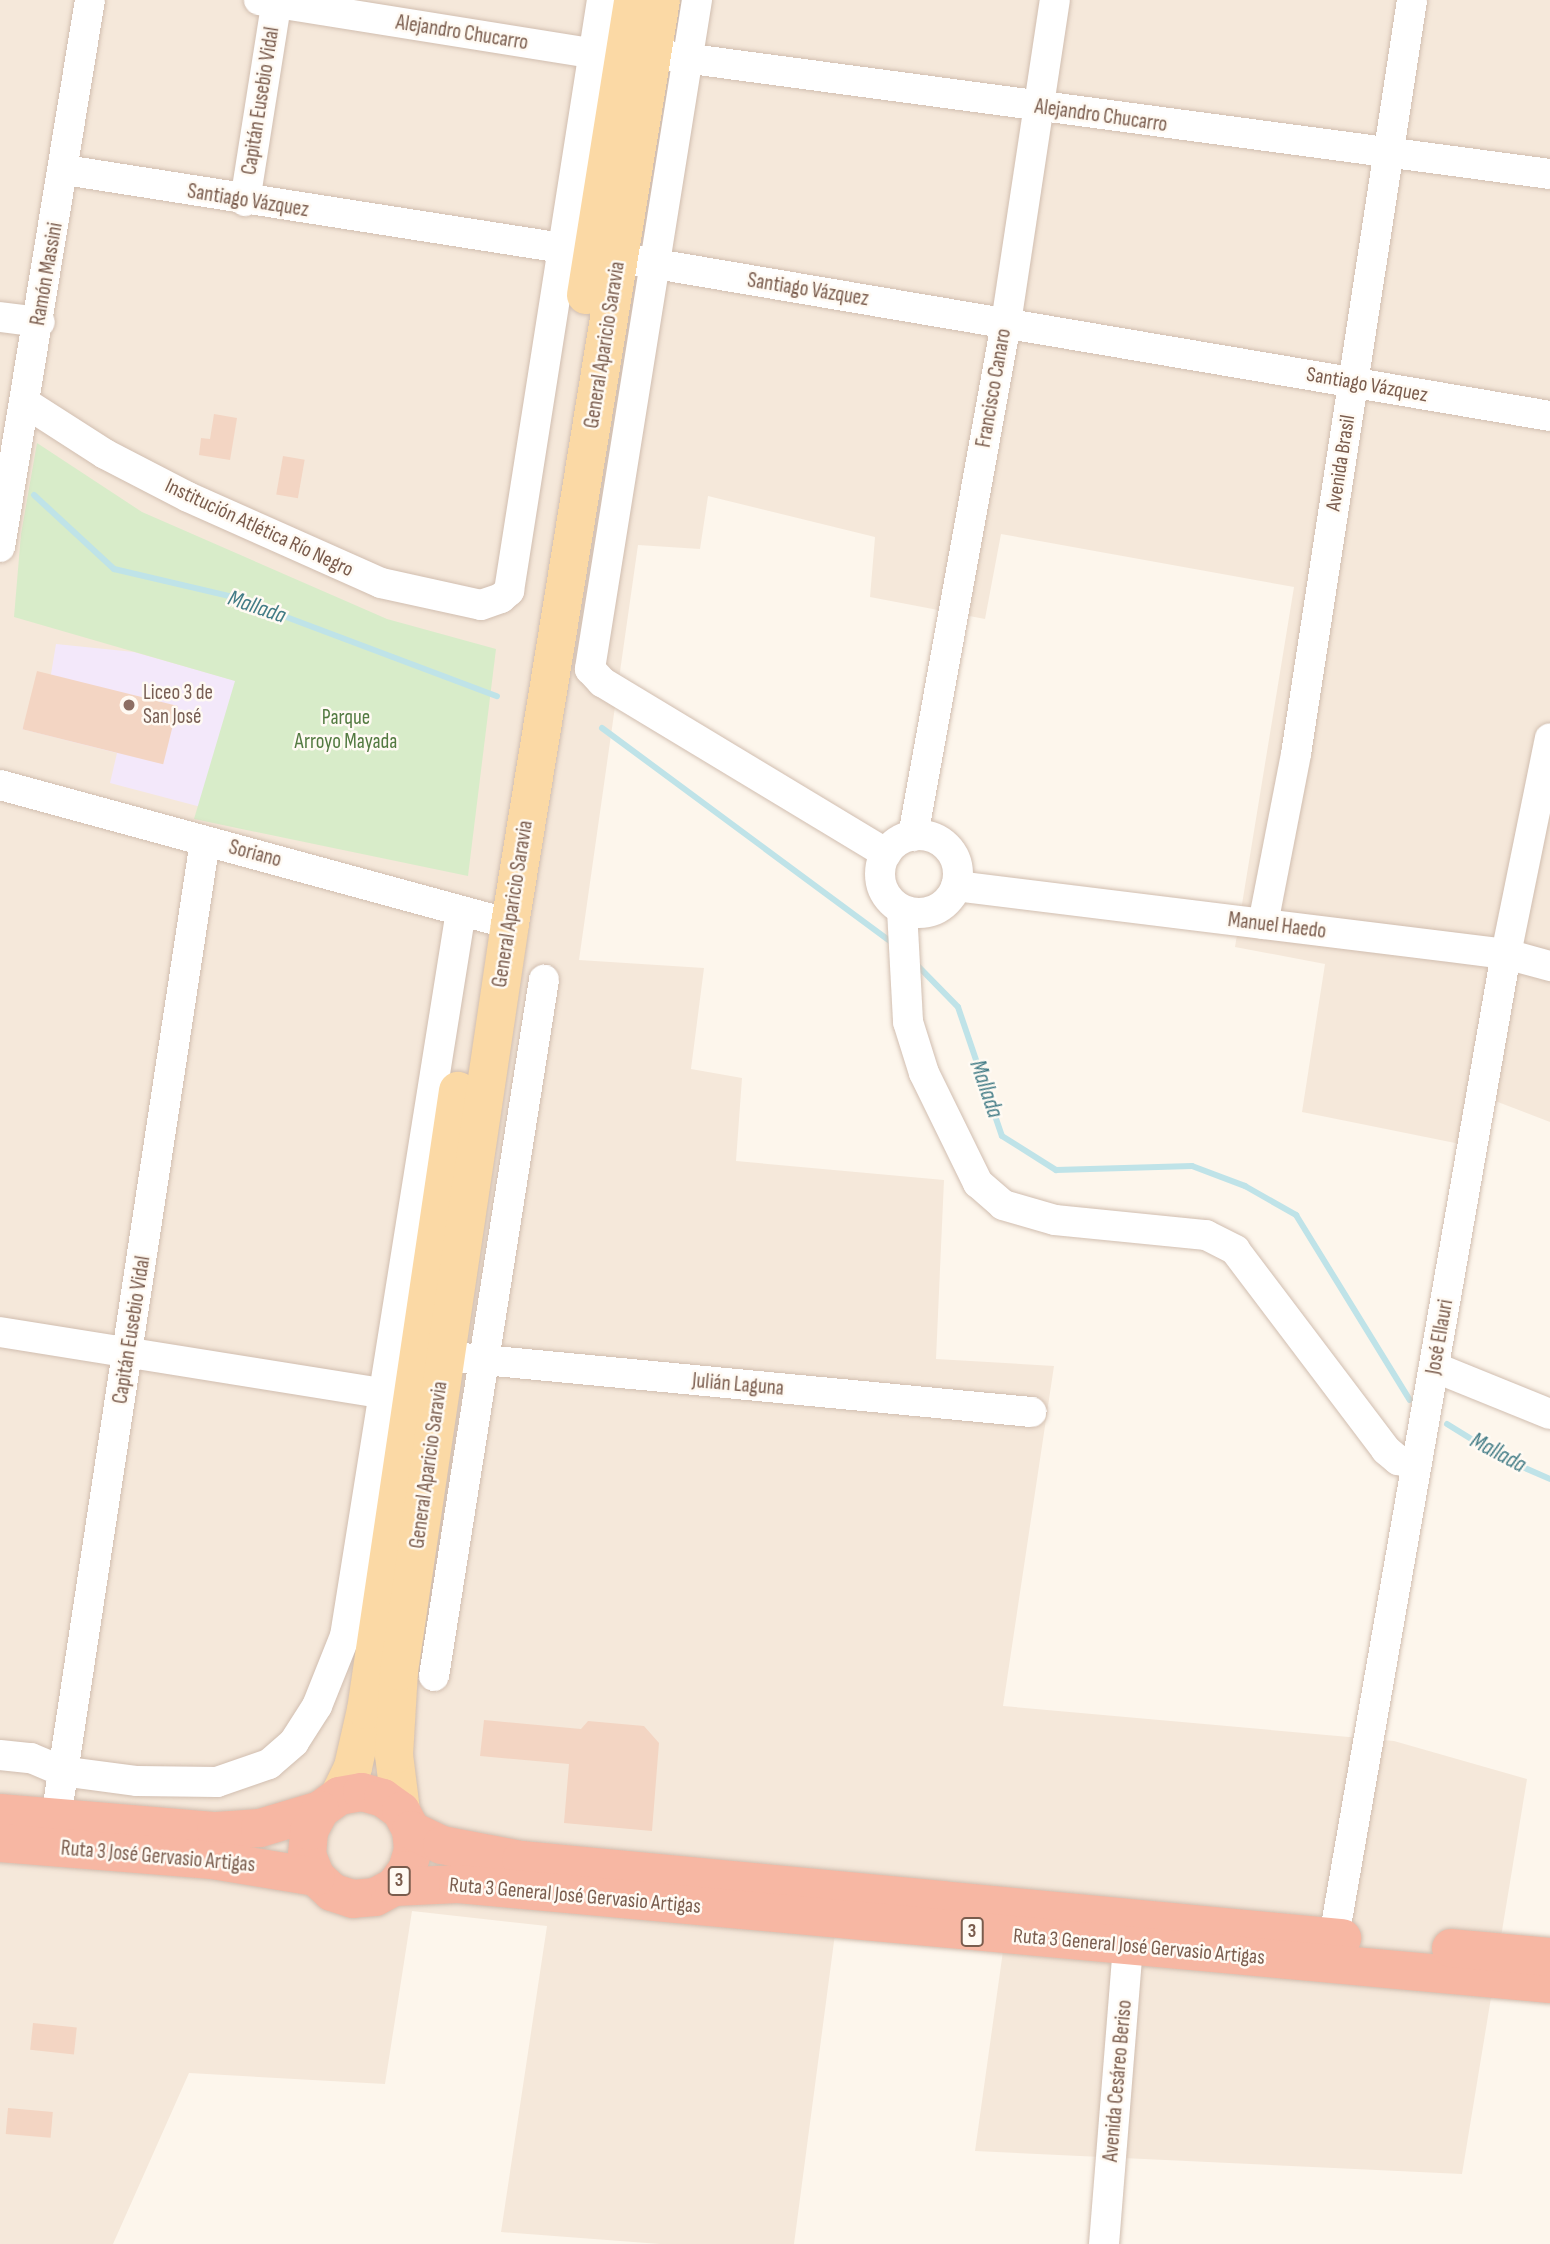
<!DOCTYPE html>
<html>
<head>
<meta charset="utf-8">
<style>
  body { margin:0 }
  #map { position:relative; width:1550px; height:2244px; overflow:hidden; background:#fdf6ec; font-family:"Sofia Sans Condensed",sans-serif }
  div>[style] { position:absolute }
  [style*='--x'] { left:calc(var(--x)*1px); top:calc(var(--y)*1px); width:calc(var(--w)*1px); rotate:calc(var(--a)*1deg) }
  .residential>* { inset:0; background:#f5e8da }
  .education>* { inset:0; background:#f3e8fa }
  .green>* { inset:0; background:#d8ecc9 }
  .stream>* { height:6px; margin:-3px; padding:0 3px; transform-origin:3px; border-radius:3px; background:#bfe3e8 }
  .building>* { inset:0; background:#f3d5c3; transform-origin:0 0 }
  .roads { filter:drop-shadow(0 0 2px #d1beb0) drop-shadow(0 0 2px #d1beb0) }
  .minor>* { height:30px; margin:-15px; padding:0 15px; transform-origin:15px; border-radius:15px; background:#fff }
  .minor>.ring { margin:-15px; padding:0; box-sizing:content-box; background:none; border:30px solid #fff; border-radius:50% }
  .major>* { height:38px; margin:-19px; padding:0 19px; transform-origin:19px; border-radius:19px; background:#fbd9a5 }
  .highway>* { height:38px; margin:-19px; padding:0 19px; transform-origin:19px; border-radius:19px; background:#f7b7a3 }
  .dots>* { width:19px; height:19px; translate:-50% -50%; box-sizing:border-box; border:4px solid #fffaf3; border-radius:50% }
  span { translate:-50% -50%; white-space:nowrap; text-align:center; line-height:1.15; -webkit-text-stroke:5px #fffaf3; paint-order:stroke }
  .shield-label span { padding:2px 5px; background:#fffaf3; border:2px solid; border-radius:5px; -webkit-text-stroke-width:0 }
  .shield-label { font-size:19px; color:#7a5c4d; font-weight:700 }
  .street-label { font-size:21px; color:#7a5c4d }
  .education-label { font-size:21px; color:#785e54 }
  .left { translate:0 -50%; text-align:left }
  .park-label { font-size:21px; color:#537a41 }
  .water-label { font-size:23px; color:#437c86; font-style:italic }
</style>
</head>
<body>
<div id="map">
  <div class="residential">
    <div style="clip-path:polygon(0 0,1550px 0,1550px 1122px,1469px 1091px,1465px 1145px,1302px 1112px,1325px 964px,1235px 947px,1294px 587px,1001px 534px,985px 619px,870px 597px,875px 537px,708px 496px,700px 549px,638px 545px,579px 960px,704px 968px,691px 1069px,742px 1078px,736px 1161px,944px 1180px,936px 1359px,1054px 1366px,1003px 1706px,1394px 1741px,1527px 1779px,1462px 2174px,975px 2151px,1003px 1951px,835px 1934px,794px 2244px,660px 2244px,501px 2232px,547px 1926px,412px 1911px,385px 2084px,189px 2073px,113px 2244px,0 2244px)"></div>
  </div>
  <div class="education">
    <div style="clip-path:polygon(56px 644px,134px 652px,236px 681px,201px 807px,110px 783px,117px 753px,22px 729px,51px 674px)"></div>
  </div>
  <div class="green">
    <div style="clip-path:polygon(37px 443px,142px 512px,387px 619px,496px 649px,468px 876px,194px 819px,235px 681px,14px 617px,21px 534px)"></div>
  </div>
  <div class="stream">
    <div style="--x:34;--y:495;--w:109;--a:42.8"></div>
    <div style="--x:114;--y:569;--w:122;--a:13.2"></div>
    <div style="--x:233;--y:597;--w:282;--a:20.6"></div>
    <div style="--x:602;--y:728;--w:365;--a:36.5"></div>
    <div style="--x:916;--y:964;--w:60;--a:45.7"></div>
    <div style="--x:958;--y:1007;--w:136;--a:71.2"></div>
    <div style="--x:1002;--y:1136;--w:64;--a:32.2"></div>
    <div style="--x:1056;--y:1170;--w:136;--a:-1.7"></div>
    <div style="--x:1192;--y:1166;--w:57;--a:20.7"></div>
    <div style="--x:1245;--y:1186;--w:59;--a:29.6"></div>
    <div style="--x:1296;--y:1215;--w:217;--a:58.4"></div>
    <div style="--x:1447;--y:1424;--w:65;--a:31.7"></div>
    <div style="--x:1502;--y:1458;--w:52;--a:23.6"></div>
  </div>
  <div class="building">
    <div style="clip-path:polygon(214px 414px,237px 418px,230px 460px,199px 455px,201px 438px,210px 439px)"></div>
    <div style="left:283px;top:456px;width:22px;height:39px;rotate:10deg"></div>
    <div style="left:37px;top:671px;width:145px;height:60px;rotate:14deg"></div>
    <div style="clip-path:polygon(484px 1720px,581px 1729px,588px 1721px,644px 1726px,659px 1743px,652px 1831px,564px 1823px,569px 1764px,480px 1756px)"></div>
    <div style="left:33px;top:2023px;width:44px;height:27px;rotate:6deg"></div>
    <div style="left:8px;top:2108px;width:45px;height:26px;rotate:5deg"></div>
  </div>
  <div class="roads">
    <div class="minor">
      <div style="--x:259;--y:0;--w:360;--a:9.1"></div>
      <div style="--x:697;--y:0;--w:678;--a:99.09"></div>
      <div style="--x:590;--y:669;--w:18;--a:47"></div>
      <div style="--x:602;--y:682;--w:332;--a:31.1"></div>
      <div style="--x:669;--y:56;--w:889;--a:7.63"></div>
      <div style="--x:65;--y:170;--w:503;--a:8.92"></div>
      <div style="--x:562;--y:248;--w:1002;--a:9.65"></div>
      <div style="--x:245;--y:201;--w:204;--a:-81"></div>
      <div style="--x:0;--y:317;--w:40;--a:7.1"></div>
      <div style="--x:24;--y:402;--w:96;--a:32.7"></div>
      <div style="--x:105;--y:454;--w:93;--a:27.4"></div>
      <div style="--x:188;--y:497;--w:211;--a:24"></div>
      <div style="--x:381;--y:583;--w:102;--a:12.4"></div>
      <div style="--x:481;--y:605;--w:21;--a:-19"></div>
      <div style="--x:501;--y:598;--w:11;--a:-41"></div>
      <div style="--x:509;--y:591;--w:598;--a:-81.06"></div>
      <div style="--x:0;--y:547;--w:554;--a:-80.66"></div>
      <div style="--x:0;--y:785;--w:529;--a:15.25"></div>
      <div class="ring" style="left:880px;top:835px;width:48px;height:48px"></div>
      <div style="--x:913;--y:836;--w:521;--a:-79.72"></div>
      <div style="--x:1006;--y:323;--w:327;--a:-81.4"></div>
      <div style="--x:956;--y:886;--w:554;--a:7.05"></div>
      <div style="--x:1506;--y:954;--w:46;--a:15.3"></div>
      <div style="--x:902;--y:910;--w:112;--a:86.9"></div>
      <div style="--x:908;--y:1022;--w:53;--a:72.6"></div>
      <div style="--x:924;--y:1073;--w:123;--a:63.9"></div>
      <div style="--x:978;--y:1183;--w:33;--a:41"></div>
      <div style="--x:1003;--y:1205;--w:54;--a:16.1"></div>
      <div style="--x:1055;--y:1220;--w:152;--a:5.7"></div>
      <div style="--x:1206;--y:1235;--w:33;--a:27"></div>
      <div style="--x:1235;--y:1250;--w:251;--a:52.9"></div>
      <div style="--x:1386;--y:1450;--w:16;--a:40"></div>
      <div style="--x:1398;--y:1460;--w:19;--a:9"></div>
      <div style="--x:1263;--y:924;--w:173;--a:-79"></div>
      <div style="--x:1296;--y:754;--w:763;--a:-81.25"></div>
      <div style="--x:0;--y:1332;--w:406;--a:9.1"></div>
      <div style="--x:463;--y:1358;--w:571;--a:5.43"></div>
      <div style="--x:1434;--y:1367;--w:125;--a:22.1"></div>
      <div style="--x:434;--y:1676;--w:705;--a:-81.02"></div>
      <div style="--x:0;--y:1755;--w:31;--a:6"></div>
      <div style="--x:31;--y:1758;--w:33;--a:23"></div>
      <div style="--x:61;--y:1771;--w:77;--a:7.5"></div>
      <div style="--x:137;--y:1781;--w:80;--a:0.7"></div>
      <div style="--x:217;--y:1782;--w:55;--a:-19.1"></div>
      <div style="--x:269;--y:1764;--w:33;--a:-41"></div>
      <div style="--x:294;--y:1742;--w:43;--a:-57.4"></div>
      <div style="--x:317;--y:1706;--w:75;--a:-68.2"></div>
      <div style="--x:345;--y:1636;--w:734;--a:-80.91"></div>
      <div style="--x:56;--y:1818;--w:988;--a:-81.33"></div>
      <div style="--x:1334;--y:1937;--w:998;--a:-80.08"></div>
      <div style="--x:1506;--y:954;--w:220;--a:-78.5"></div>
      <div style="--x:1104;--y:2244;--w:322;--a:-85.4"></div>
    </div>
    <div class="major">
      <div style="--x:586;--y:295;--w:299;--a:-80.9"></div>
      <div style="--x:339;--y:1796;--w:32;--a:-64"></div>
      <div style="--x:353;--y:1767;--w:58;--a:-77.2"></div>
      <div style="--x:366;--y:1710;--w:626;--a:-81.55"></div>
      <div style="--x:401;--y:1811;--w:56;--a:-97.1"></div>
      <div style="--x:394;--y:1755;--w:84;--a:-86.6"></div>
      <div style="--x:399;--y:1671;--w:755;--a:-81.55"></div>
      <div style="--x:510;--y:924;--w:936;--a:-80.72"></div>
    </div>
    <div class="highway">
      <div style="--x:0;--y:1813;--w:217;--a:4.8"></div>
      <div style="--x:216;--y:1831;--w:44;--a:-3.9"></div>
      <div style="--x:260;--y:1828;--w:63;--a:-16.7"></div>
      <div style="--x:320;--y:1810;--w:24;--a:-36"></div>
      <div style="--x:339;--y:1796;--w:23;--a:-10"></div>
      <div style="--x:362;--y:1792;--w:22;--a:16"></div>
      <div style="--x:383;--y:1798;--w:22;--a:36"></div>
      <div style="--x:401;--y:1811;--w:21;--a:62"></div>
      <div style="--x:411;--y:1830;--w:20;--a:84"></div>
      <div style="--x:413;--y:1850;--w:21;--a:107"></div>
      <div style="--x:407;--y:1870;--w:21;--a:127"></div>
      <div style="--x:394;--y:1887;--w:21;--a:152"></div>
      <div style="--x:375;--y:1897;--w:22;--a:175"></div>
      <div style="--x:353;--y:1899;--w:22;--a:-162"></div>
      <div style="--x:332;--y:1892;--w:22;--a:-137"></div>
      <div style="--x:316;--y:1877;--w:24;--a:-112"></div>
      <div style="--x:307;--y:1855;--w:24;--a:-85"></div>
      <div style="--x:309;--y:1831;--w:24;--a:-62"></div>
      <div style="--x:411;--y:1830;--w:34;--a:26"></div>
      <div style="--x:442;--y:1845;--w:80;--a:10.8"></div>
      <div style="--x:521;--y:1860;--w:825;--a:5.43"></div>
      <div style="--x:0;--y:1843;--w:213;--a:4.6"></div>
      <div style="--x:212;--y:1860;--w:105;--a:9.3"></div>
      <div style="--x:394;--y:1887;--w:64;--a:-2.7"></div>
      <div style="--x:458;--y:1884;--w:1097;--a:5.23"></div>
      <div style="--x:1451;--y:1948;--w:99;--a:5.2"></div>
    </div>
  </div>
  <div class="dots">
    <div style="left:129px;top:705px;background:#8d6e63"></div>
  </div>
  <div class="shield-label">
    <span style="left:399px;top:1881px">3</span>
    <span style="left:972px;top:1932px">3</span>
  </div>
  <div class="street-label">
    <span style="left:462px;top:33px;rotate:9deg">Alejandro Chucarro</span>
    <span style="left:261px;top:101px;rotate:-81deg">Capitán Eusebio Vidal</span>
    <span style="left:1101px;top:116px;rotate:8deg">Alejandro Chucarro</span>
    <span style="left:248px;top:201px;rotate:9deg">Santiago Vázquez</span>
    <span style="left:47px;top:274px;rotate:-80deg">Ramón Massini</span>
    <span style="left:808px;top:290px;rotate:9deg">Santiago Vázquez</span>
    <span style="left:605px;top:345px;rotate:-81deg">General Aparicio Saravia</span>
    <span style="left:1367px;top:385px;rotate:10deg">Santiago Vázquez</span>
    <span style="left:994px;top:388px;rotate:-80deg">Francisco Canaro</span>
    <span style="left:1341px;top:463px;rotate:-81deg">Avenida Brasil</span>
    <span style="left:259px;top:528px;rotate:25deg">Institución Atlética Río Negro</span>
    <span style="left:255px;top:854px;rotate:15deg">Soriano</span>
    <span style="left:513px;top:904px;rotate:-81deg">General Aparicio Saravia</span>
    <span style="left:1277px;top:926px;rotate:7deg">Manuel Haedo</span>
    <span style="left:132px;top:1330px;rotate:-81deg">Capitán Eusebio Vidal</span>
    <span style="left:1440px;top:1337px;rotate:-80deg">José Ellauri</span>
    <span style="left:738px;top:1385px;rotate:5deg">Julián Laguna</span>
    <span style="left:429px;top:1465px;rotate:-82deg">General Aparicio Saravia</span>
    <span style="left:158px;top:1857px;rotate:5deg">Ruta 3 José Gervasio Artigas</span>
    <span style="left:575px;top:1896px;rotate:5deg">Ruta 3 General José Gervasio Artigas</span>
    <span style="left:1139px;top:1947px;rotate:5deg">Ruta 3 General José Gervasio Artigas</span>
    <span style="left:1118px;top:2081px;rotate:-85deg">Avenida Cesáreo Beriso</span>
  </div>
  <div class="education-label">
    <span class="left" style="left:143px;top:705px">Liceo 3 de<br>San José</span>
  </div>
  <div class="park-label">
    <span style="left:346px;top:730px">Parque<br>Arroyo Mayada</span>
  </div>
  <div class="water-label">
    <span style="left:257px;top:607px;rotate:19deg">Mallada</span>
    <span style="left:986px;top:1089px;rotate:71deg">Mallada</span>
    <span style="left:1498px;top:1453px;rotate:28deg">Mallada</span>
  </div>
</div>
</body>
</html>
